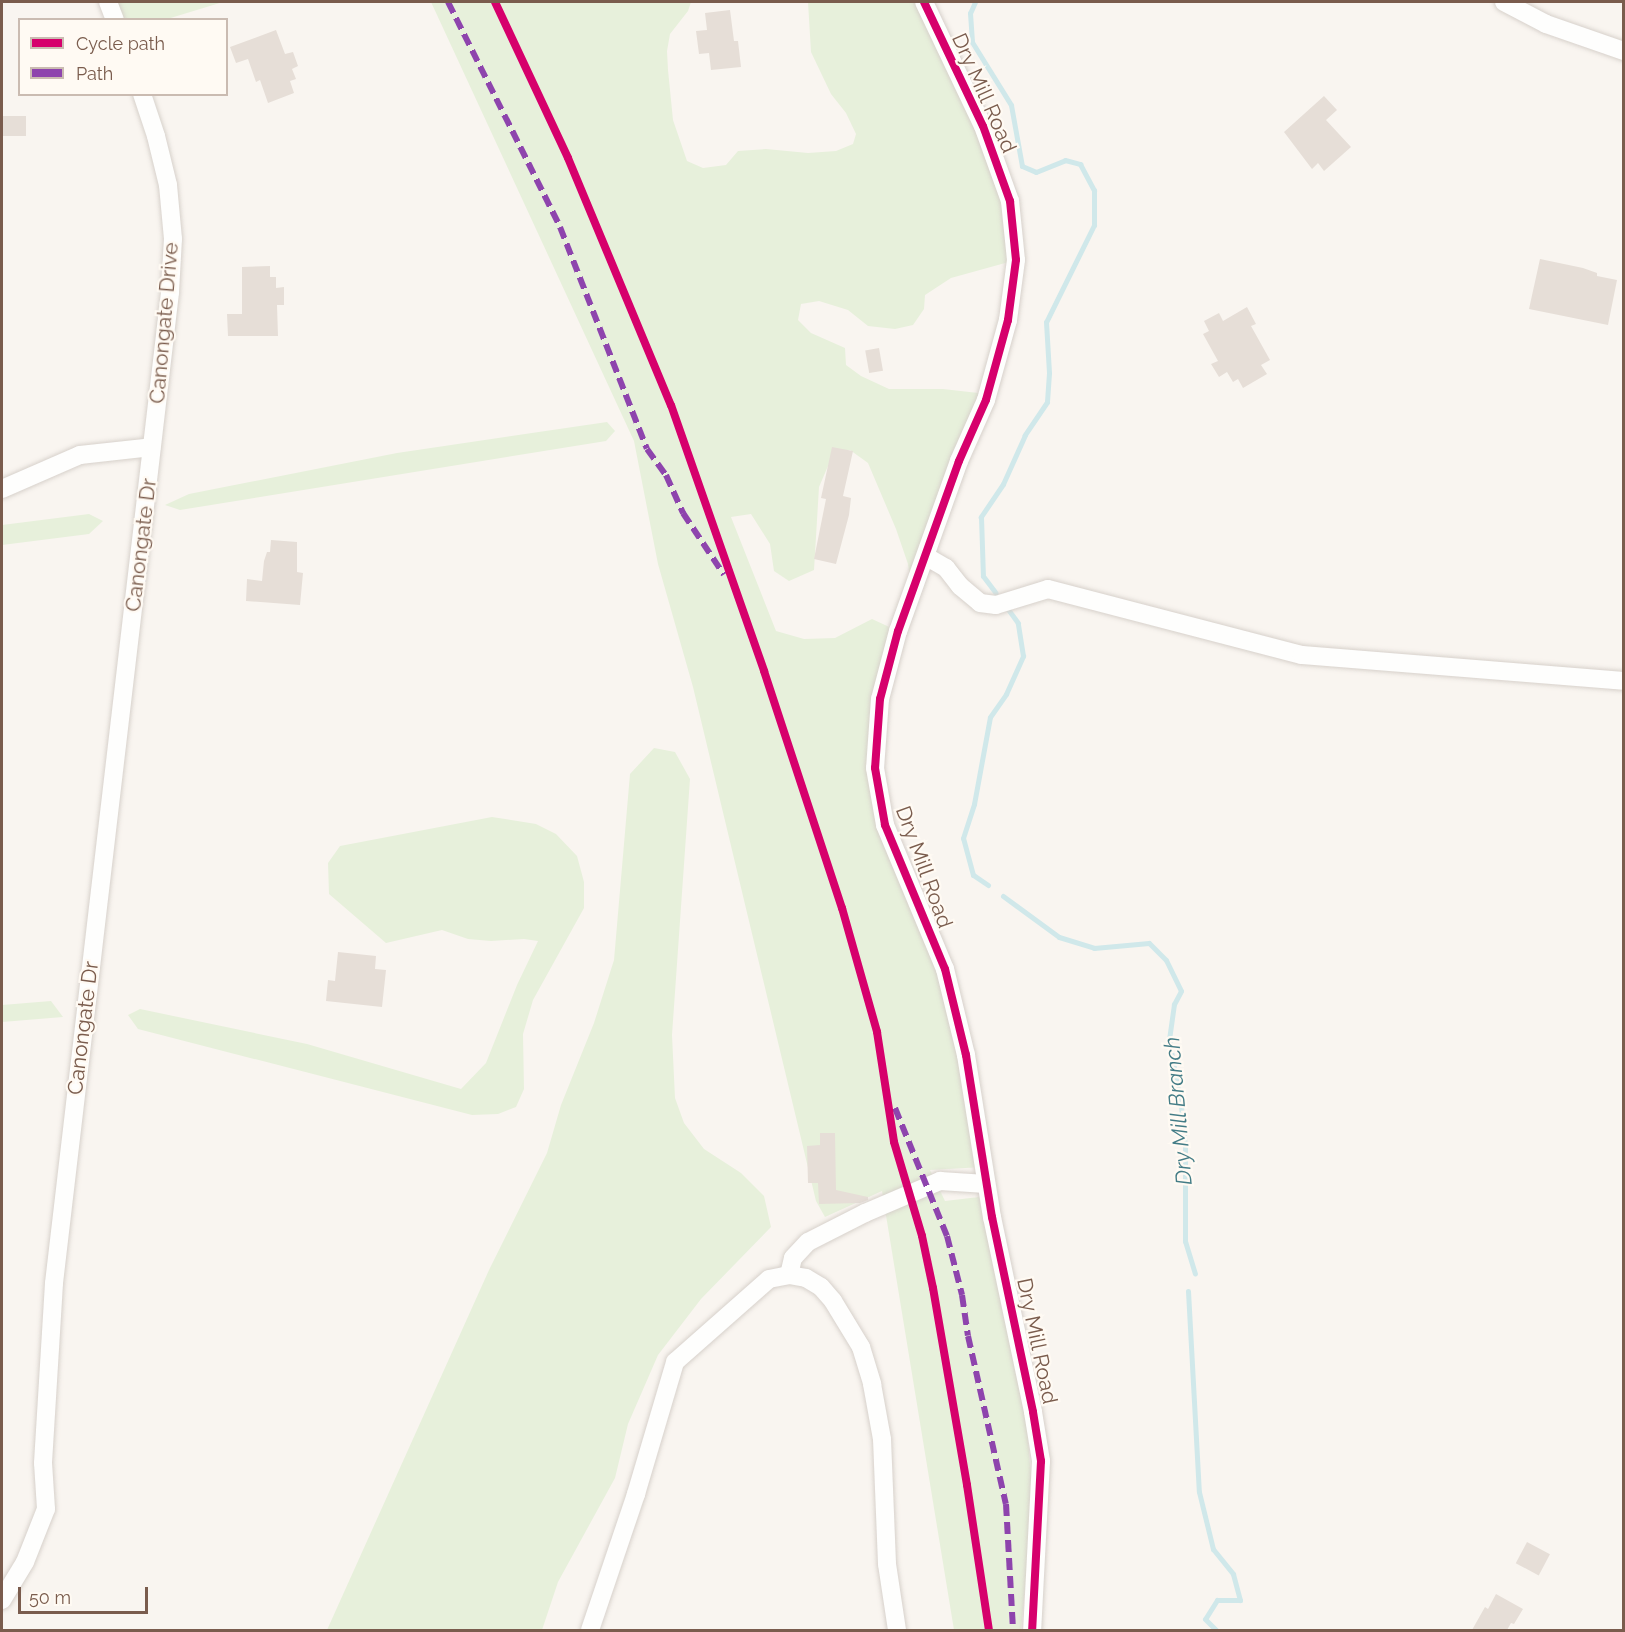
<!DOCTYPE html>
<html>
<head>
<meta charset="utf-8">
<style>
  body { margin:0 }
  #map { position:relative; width:1625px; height:1632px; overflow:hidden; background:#f9f5f0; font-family:Raleway,sans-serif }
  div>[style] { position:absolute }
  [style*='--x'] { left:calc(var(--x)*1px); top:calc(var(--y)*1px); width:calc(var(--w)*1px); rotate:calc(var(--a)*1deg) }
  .green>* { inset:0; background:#e7f0db }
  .stream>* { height:5px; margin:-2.5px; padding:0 2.5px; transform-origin:2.5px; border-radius:2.5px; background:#d0e8ea }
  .building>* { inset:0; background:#e6ded7; transform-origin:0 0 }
  .roads { filter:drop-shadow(0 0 2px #d7d1cb) drop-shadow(0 0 2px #d7d1cb) }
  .minor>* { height:18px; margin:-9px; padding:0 9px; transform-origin:9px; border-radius:9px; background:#fefefd }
  .quiet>* { height:6px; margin-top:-3px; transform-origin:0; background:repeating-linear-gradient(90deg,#8e44ad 0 12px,transparent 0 18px) }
  .cycleway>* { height:8px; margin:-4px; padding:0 4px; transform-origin:4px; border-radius:4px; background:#d6006c }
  span { translate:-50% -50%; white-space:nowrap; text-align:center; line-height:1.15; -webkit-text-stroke:4.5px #fffaf3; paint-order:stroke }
  .street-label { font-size:21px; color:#7a5c4d }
  .water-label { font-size:22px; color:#437c86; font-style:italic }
  .frame { position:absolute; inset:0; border:3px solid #7a5c4d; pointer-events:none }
  .legend { position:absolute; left:18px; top:18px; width:210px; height:78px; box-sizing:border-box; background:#fffaf3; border:2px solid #cabbb1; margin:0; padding:8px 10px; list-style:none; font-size:18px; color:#7a5c4d }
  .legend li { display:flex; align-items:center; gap:12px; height:30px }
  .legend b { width:30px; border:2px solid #cabbb1 }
  .scale { position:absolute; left:18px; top:1587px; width:130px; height:27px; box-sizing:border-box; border:3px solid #7a5c4d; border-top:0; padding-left:8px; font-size:18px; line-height:21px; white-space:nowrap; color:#7a5c4d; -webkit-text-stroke:4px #fffaf3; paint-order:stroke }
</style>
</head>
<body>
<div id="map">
  <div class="green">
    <div style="clip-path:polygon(115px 2px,223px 2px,164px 20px,121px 19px)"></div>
    <div style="clip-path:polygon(431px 2px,691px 2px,688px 11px,670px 34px,667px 51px,668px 70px,673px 120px,687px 161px,703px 168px,726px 165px,738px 151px,766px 149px,808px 153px,836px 151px,853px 144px,856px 134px,846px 113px,831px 94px,811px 52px,808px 2px,924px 2px,983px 126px,1016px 260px,951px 278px,925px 295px,924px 309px,913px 325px,895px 329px,868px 326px,848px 310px,819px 301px,801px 304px,798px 320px,811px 333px,845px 348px,846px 365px,861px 376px,889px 389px,943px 389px,987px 394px,912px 594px,908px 564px,896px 529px,868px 463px,850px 450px,834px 452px,819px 487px,814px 570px,789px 581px,774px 571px,770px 544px,751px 514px,731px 517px,776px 631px,804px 639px,835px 638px,872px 619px,898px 631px,880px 699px,885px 825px,945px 970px,983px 1167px,930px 1170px,945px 1201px,979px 1197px,1026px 1413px,1033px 1503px,1021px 1630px,954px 1630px,882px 1191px,825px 1217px,816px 1201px,693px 687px,658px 564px,634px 441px)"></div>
    <div style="clip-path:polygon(607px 422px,615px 431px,606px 441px,180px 510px,165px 505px,189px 494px,397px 453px)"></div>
    <div style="clip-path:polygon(89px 514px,103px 521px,89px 534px,2px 545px,2px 525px)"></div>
    <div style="clip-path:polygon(654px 748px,675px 752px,690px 779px,672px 1035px,675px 1098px,684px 1123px,704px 1149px,741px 1173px,764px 1196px,771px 1227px,701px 1299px,658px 1355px,628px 1424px,615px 1478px,558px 1582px,542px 1630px,327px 1630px,489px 1270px,547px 1153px,561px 1105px,594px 1023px,614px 960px,630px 774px)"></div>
    <div style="clip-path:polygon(492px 817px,536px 824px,556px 834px,577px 856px,584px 882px,584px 908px,533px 1000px,523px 1034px,524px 1089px,516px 1107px,498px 1114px,472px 1115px,138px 1029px,128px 1015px,140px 1009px,307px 1044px,461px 1089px,486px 1063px,517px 985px,538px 941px,524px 939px,491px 941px,468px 939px,442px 930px,386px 943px,329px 894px,328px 863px,340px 846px)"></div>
    <div style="clip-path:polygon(51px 1001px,63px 1017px,2px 1022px,2px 1005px)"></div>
  </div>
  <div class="stream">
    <div style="--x:975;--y:2;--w:12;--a:114"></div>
    <div style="--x:970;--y:13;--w:29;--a:86"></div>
    <div style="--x:972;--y:42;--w:74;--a:58.2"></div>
    <div style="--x:1011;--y:105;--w:62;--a:79.8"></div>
    <div style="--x:1022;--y:166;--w:15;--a:23"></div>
    <div style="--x:1036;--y:172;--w:31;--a:-22"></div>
    <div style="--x:1065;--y:160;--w:16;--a:15"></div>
    <div style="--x:1080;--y:164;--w:30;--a:62"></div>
    <div style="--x:1094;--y:190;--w:35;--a:90"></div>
    <div style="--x:1094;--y:225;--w:108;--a:116.3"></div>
    <div style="--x:1046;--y:322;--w:51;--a:86.6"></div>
    <div style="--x:1049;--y:373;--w:29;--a:94"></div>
    <div style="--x:1047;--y:402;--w:40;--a:124"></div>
    <div style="--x:1025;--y:435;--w:54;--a:114.2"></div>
    <div style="--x:1003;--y:484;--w:40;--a:124"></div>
    <div style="--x:981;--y:517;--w:59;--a:88.1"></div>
    <div style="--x:983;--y:576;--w:21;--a:53"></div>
    <div style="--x:988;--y:885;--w:18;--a:-146"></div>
    <div style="--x:973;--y:875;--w:38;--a:-105"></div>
    <div style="--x:963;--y:838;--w:36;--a:-72"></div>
    <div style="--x:974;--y:804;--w:88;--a:-79.6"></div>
    <div style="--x:990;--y:717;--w:28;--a:-55"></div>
    <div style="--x:1006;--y:694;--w:42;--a:-65.9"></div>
    <div style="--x:1023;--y:656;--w:33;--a:-99"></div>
    <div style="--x:1018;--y:623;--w:19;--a:-126"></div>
    <div style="--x:1003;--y:896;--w:69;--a:36.2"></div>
    <div style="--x:1059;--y:937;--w:37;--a:17"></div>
    <div style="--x:1094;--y:948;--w:55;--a:-5.2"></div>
    <div style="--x:1149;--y:943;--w:24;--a:45"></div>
    <div style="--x:1166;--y:960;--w:34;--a:64"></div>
    <div style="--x:1181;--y:991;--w:15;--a:118"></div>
    <div style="--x:1174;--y:1004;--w:36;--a:98"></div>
    <div style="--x:1169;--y:1040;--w:67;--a:79.7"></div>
    <div style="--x:1181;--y:1106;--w:41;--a:84.4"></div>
    <div style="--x:1185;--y:1147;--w:94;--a:90"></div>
    <div style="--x:1185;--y:1241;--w:34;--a:73"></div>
    <div style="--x:1188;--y:1291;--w:201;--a:86.9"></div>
    <div style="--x:1199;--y:1492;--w:59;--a:76.2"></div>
    <div style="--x:1213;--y:1549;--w:32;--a:51"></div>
    <div style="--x:1233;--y:1574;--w:27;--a:75"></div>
    <div style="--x:1240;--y:1600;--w:23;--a:180"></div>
    <div style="--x:1217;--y:1600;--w:22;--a:122"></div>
    <div style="--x:1205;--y:1619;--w:16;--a:45"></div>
  </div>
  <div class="building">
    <div style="clip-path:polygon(730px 10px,734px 41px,738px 41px,741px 67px,711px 70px,709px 53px,699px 54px,696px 31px,707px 30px,705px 13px)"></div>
    <div style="clip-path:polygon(276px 30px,285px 54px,293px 52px,298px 66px,292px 69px,296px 79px,290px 81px,294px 93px,268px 103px,260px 80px,256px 82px,248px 59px,236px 63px,230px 47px)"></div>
    <div style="clip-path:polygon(1324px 96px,1337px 110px,1326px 120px,1351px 147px,1324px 171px,1318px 163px,1312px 169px,1284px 132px)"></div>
    <div style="left:26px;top:116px;width:20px;height:24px;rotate:90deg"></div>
    <div style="clip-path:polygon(1540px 259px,1583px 268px,1597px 273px,1597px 276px,1617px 280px,1608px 325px,1529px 309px)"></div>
    <div style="clip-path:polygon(270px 266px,270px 277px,276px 277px,276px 288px,284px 287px,284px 305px,277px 305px,278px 336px,228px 336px,227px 314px,242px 314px,242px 267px)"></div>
    <div style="clip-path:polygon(1247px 307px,1256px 324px,1251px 326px,1270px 360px,1261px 365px,1267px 374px,1243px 388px,1238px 379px,1233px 382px,1227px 372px,1219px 377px,1211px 364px,1218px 361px,1203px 334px,1209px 331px,1204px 321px,1219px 313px,1223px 321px)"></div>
    <div style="left:879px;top:348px;width:23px;height:14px;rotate:80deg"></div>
    <div style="clip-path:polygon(832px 447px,853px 451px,843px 496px,851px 498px,849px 515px,836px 564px,814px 559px,826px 499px,821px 498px)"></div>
    <div style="clip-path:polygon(271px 540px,297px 542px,297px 572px,303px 573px,300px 605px,246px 601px,247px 579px,262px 581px,264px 561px,267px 552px,270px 552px)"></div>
    <div style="clip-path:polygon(338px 952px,376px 956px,375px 969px,386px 970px,382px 1007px,326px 1001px,328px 980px,335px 981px)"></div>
    <div style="clip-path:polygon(820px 1133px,835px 1133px,836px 1190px,868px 1197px,868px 1200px,860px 1203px,819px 1204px,818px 1183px,808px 1183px,807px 1146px,820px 1145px)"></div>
    <div style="left:1527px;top:1542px;width:26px;height:24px;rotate:28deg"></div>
    <div style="clip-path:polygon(1496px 1594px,1523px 1609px,1514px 1624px,1511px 1623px,1507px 1630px,1472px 1630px,1485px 1607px,1488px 1609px)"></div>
  </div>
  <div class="roads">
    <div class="minor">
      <div style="--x:108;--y:2;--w:19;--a:69"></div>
      <div style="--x:924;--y:2;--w:137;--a:64.6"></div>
      <div style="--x:983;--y:126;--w:80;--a:70.2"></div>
      <div style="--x:1010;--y:201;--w:59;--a:84.2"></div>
      <div style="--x:1016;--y:260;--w:61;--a:97.6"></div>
      <div style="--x:1008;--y:320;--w:83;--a:105.4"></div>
      <div style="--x:986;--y:400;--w:67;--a:113.9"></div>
      <div style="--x:959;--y:461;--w:181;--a:109.7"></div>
      <div style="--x:898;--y:631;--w:70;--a:104.8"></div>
      <div style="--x:880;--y:699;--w:69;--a:94.1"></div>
      <div style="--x:875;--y:768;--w:58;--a:80"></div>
      <div style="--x:885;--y:825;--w:156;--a:67.4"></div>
      <div style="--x:945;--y:969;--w:89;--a:76.3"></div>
      <div style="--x:966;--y:1055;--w:164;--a:80.9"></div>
      <div style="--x:992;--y:1217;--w:199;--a:78.1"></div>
      <div style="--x:1033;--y:1412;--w:50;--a:80.7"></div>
      <div style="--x:1041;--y:1461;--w:169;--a:93"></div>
      <div style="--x:1504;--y:2;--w:47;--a:27.6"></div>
      <div style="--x:1546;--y:24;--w:83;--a:19.1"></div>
      <div style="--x:2;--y:489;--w:85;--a:-23.6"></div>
      <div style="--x:80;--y:455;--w:72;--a:-6.3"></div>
      <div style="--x:927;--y:557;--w:22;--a:30"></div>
      <div style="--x:946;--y:568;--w:23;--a:52"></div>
      <div style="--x:960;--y:586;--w:26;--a:40"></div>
      <div style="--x:980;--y:603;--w:16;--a:7"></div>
      <div style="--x:996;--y:605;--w:54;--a:-17.1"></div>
      <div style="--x:1048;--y:589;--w:262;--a:14.6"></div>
      <div style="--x:1302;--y:655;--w:323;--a:4.6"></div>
      <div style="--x:789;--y:1275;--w:17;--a:-77"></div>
      <div style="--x:793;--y:1258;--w:22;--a:-47"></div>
      <div style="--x:808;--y:1242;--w:64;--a:-27"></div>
      <div style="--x:865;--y:1213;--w:82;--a:-23.1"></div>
      <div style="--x:940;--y:1181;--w:46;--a:3.7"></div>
      <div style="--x:2;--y:1600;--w:44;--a:-58.8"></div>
      <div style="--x:25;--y:1562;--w:57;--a:-68.4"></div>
      <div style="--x:46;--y:1509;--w:46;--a:-93.7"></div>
      <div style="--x:43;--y:1463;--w:180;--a:-86.5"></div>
      <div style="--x:54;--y:1283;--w:998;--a:-83.32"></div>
      <div style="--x:170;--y:292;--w:53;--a:-86.8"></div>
      <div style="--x:173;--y:239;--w:54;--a:-95.3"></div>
      <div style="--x:168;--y:185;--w:50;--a:-103.8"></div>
      <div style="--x:156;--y:136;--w:44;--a:-108.4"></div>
      <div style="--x:590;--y:1630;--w:144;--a:-71.3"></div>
      <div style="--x:636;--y:1494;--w:138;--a:-73.5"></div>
      <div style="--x:675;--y:1362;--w:125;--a:-41.4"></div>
      <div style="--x:769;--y:1279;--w:20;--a:-11"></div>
      <div style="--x:789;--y:1275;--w:17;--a:10"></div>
      <div style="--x:806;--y:1278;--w:17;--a:31"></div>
      <div style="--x:821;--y:1287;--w:18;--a:49"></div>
      <div style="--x:833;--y:1301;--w:54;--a:58.7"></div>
      <div style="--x:861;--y:1347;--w:39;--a:73"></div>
      <div style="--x:872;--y:1384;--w:56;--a:79.7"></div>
      <div style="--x:882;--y:1439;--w:125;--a:87.7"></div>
      <div style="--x:887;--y:1564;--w:67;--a:81.4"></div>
    </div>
  </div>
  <div class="quiet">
    <div style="--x:448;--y:2;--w:251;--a:63.5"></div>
    <div style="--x:560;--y:227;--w:238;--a:68.6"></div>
    <div style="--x:647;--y:449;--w:32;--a:54"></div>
    <div style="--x:666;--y:475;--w:42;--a:65.9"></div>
    <div style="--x:683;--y:513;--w:74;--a:56.5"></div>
    <div style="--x:895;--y:1108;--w:138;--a:67.9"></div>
    <div style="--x:947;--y:1236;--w:61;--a:75.7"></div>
    <div style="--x:962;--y:1295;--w:41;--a:81.7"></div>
    <div style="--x:968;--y:1336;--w:172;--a:77.3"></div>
    <div style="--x:1006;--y:1504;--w:126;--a:86.8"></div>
  </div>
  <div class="cycleway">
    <div style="--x:495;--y:2;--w:172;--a:64.9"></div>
    <div style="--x:568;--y:158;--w:268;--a:67.4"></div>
    <div style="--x:671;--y:405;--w:282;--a:70.7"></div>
    <div style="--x:764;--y:671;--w:250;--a:71.8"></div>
    <div style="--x:842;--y:908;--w:129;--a:74.2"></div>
    <div style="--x:877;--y:1032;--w:111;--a:81.2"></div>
    <div style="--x:894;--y:1142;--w:98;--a:73.4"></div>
    <div style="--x:922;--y:1236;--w:53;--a:78.1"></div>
    <div style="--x:933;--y:1288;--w:200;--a:80.2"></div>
    <div style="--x:967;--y:1485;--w:147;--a:81.4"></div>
    <div style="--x:924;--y:2;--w:137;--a:64.6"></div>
    <div style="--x:983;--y:126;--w:80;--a:70.2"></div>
    <div style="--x:1010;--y:201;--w:59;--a:84.2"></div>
    <div style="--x:1016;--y:260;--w:61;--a:97.6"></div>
    <div style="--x:1008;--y:320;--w:83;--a:105.4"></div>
    <div style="--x:986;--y:400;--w:67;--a:113.9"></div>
    <div style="--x:959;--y:461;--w:181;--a:109.7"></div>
    <div style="--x:898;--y:631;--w:70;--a:104.8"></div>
    <div style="--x:880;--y:699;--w:69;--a:94.1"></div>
    <div style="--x:875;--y:768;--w:58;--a:80"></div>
    <div style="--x:885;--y:825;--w:156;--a:67.4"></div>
    <div style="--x:945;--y:969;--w:89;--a:76.3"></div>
    <div style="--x:966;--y:1055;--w:164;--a:80.9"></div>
    <div style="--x:992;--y:1217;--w:199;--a:78.1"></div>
    <div style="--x:1033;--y:1412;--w:50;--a:80.7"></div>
    <div style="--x:1041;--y:1461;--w:169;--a:93"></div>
  </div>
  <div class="street-label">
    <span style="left:984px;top:93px;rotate:66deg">Dry Mill Road</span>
    <span style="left:164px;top:323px;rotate:-85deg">Canongate Drive</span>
    <span style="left:141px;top:545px;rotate:-83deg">Canongate Dr</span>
    <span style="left:924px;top:867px;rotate:70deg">Dry Mill Road</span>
    <span style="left:83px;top:1028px;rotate:-83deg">Canongate Dr</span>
    <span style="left:1037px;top:1341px;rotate:78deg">Dry Mill Road</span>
  </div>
  <div class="water-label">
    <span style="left:1178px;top:1111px;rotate:-95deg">Dry Mill Branch</span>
  </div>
  <div class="frame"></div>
  <ul class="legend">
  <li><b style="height:8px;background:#d6006c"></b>Cycle path</li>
  <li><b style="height:8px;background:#8e44ad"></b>Path</li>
  </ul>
  <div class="scale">50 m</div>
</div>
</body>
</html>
